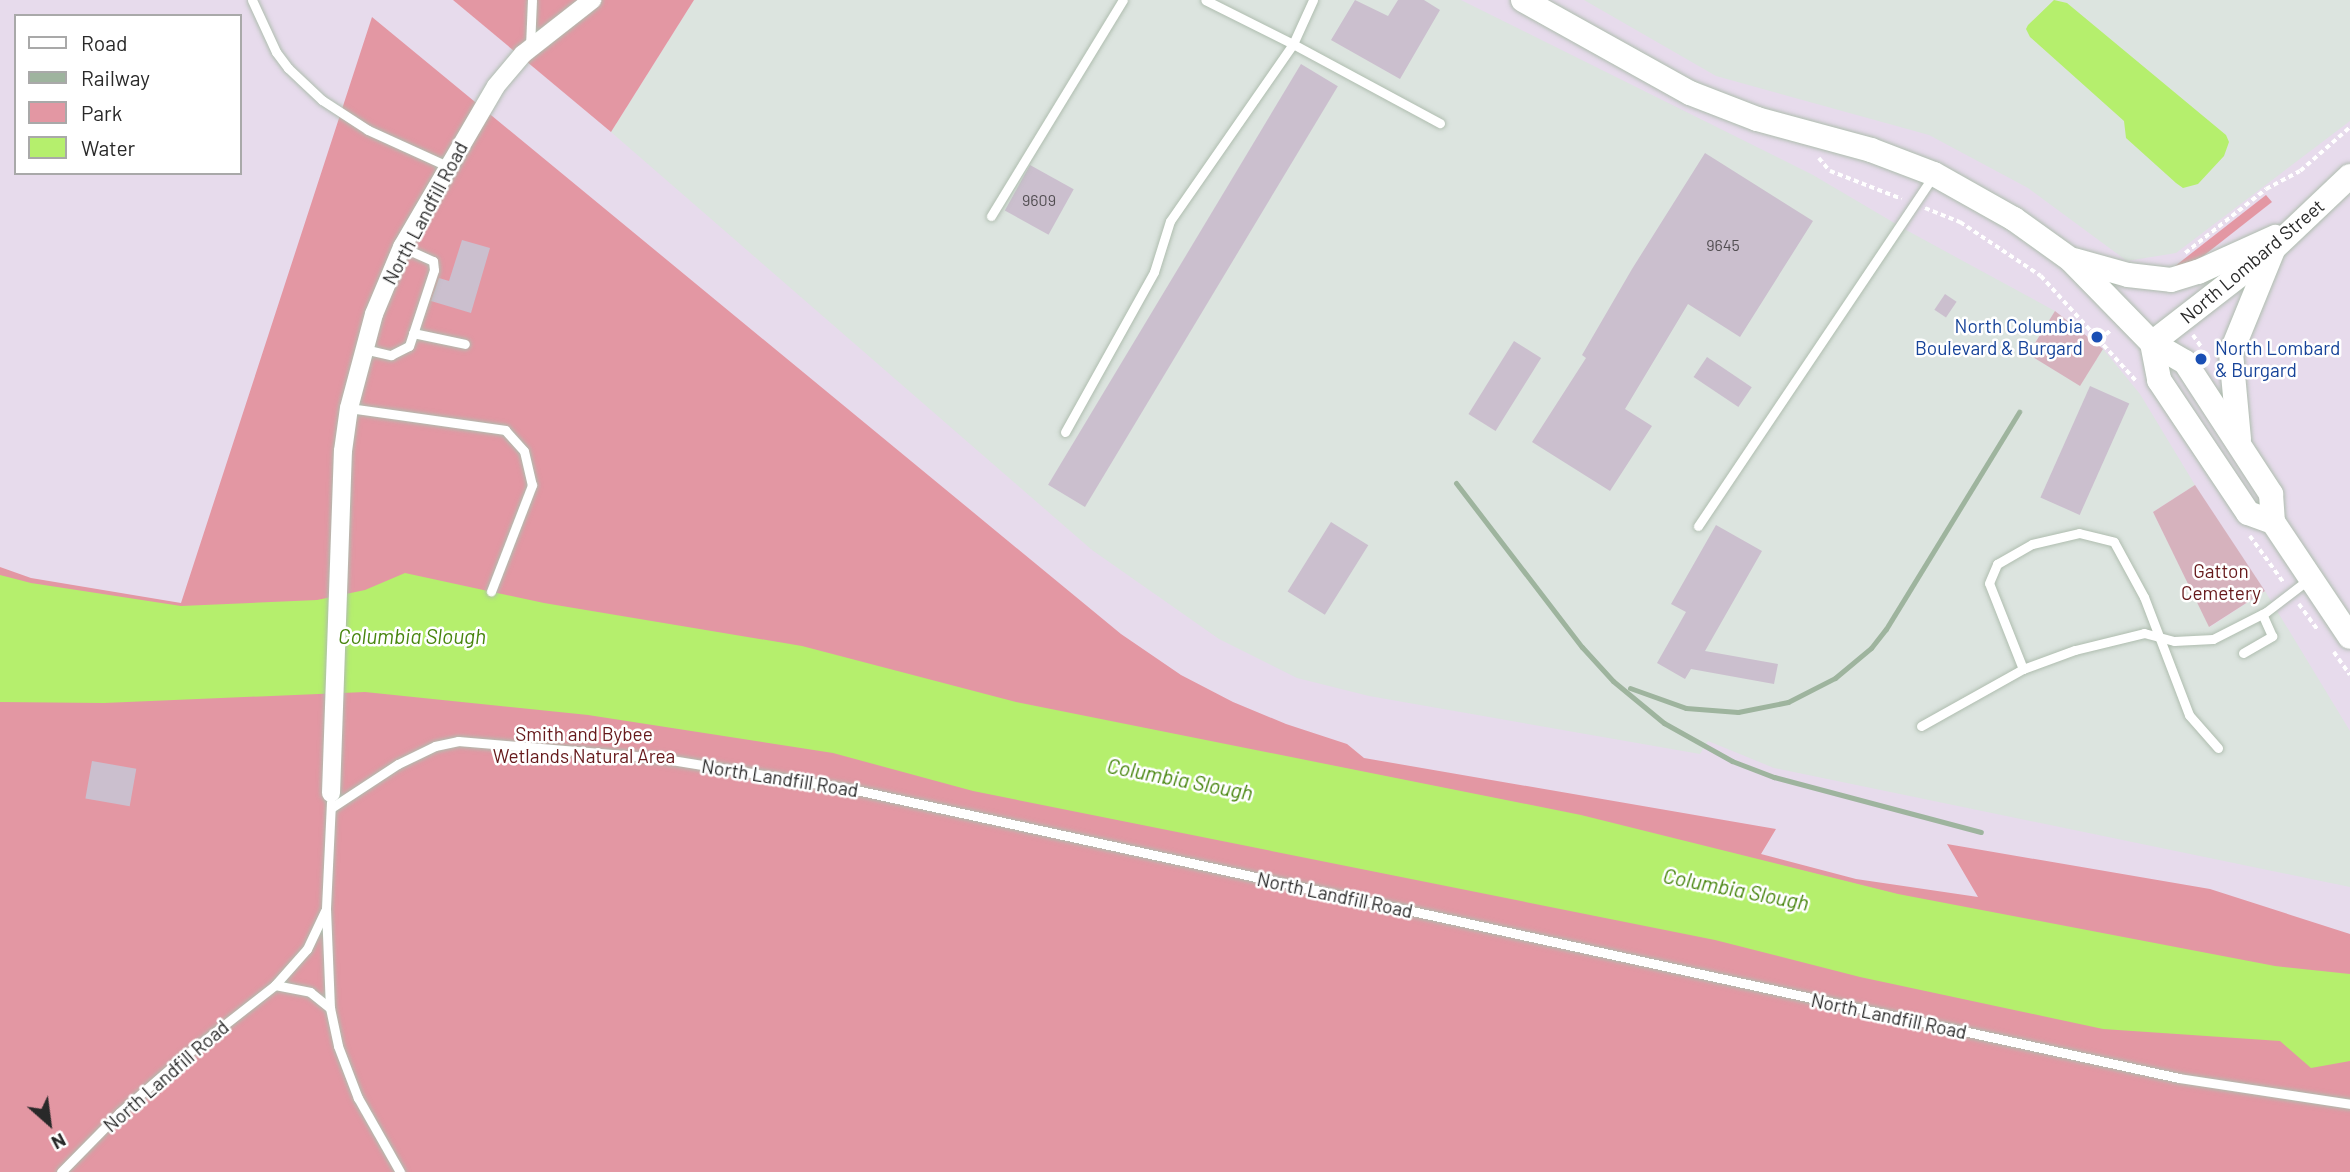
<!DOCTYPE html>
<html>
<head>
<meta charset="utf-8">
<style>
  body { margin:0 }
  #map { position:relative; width:2350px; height:1172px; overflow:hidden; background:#e7dbec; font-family:Barlow,sans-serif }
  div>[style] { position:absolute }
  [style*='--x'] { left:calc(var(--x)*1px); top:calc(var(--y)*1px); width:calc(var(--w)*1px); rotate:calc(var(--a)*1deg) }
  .industrial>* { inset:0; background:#dce4df }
  .green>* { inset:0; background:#e397a3 }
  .cemetery>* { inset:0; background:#d6b2bd }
  .water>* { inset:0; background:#b5ef6d }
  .building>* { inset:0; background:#cbbfce; transform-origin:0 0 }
  .path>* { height:3.5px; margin-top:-1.75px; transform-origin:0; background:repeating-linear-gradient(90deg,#fff 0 5px,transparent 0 8.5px) }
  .roads { filter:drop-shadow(0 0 2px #afbdaf) drop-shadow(0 0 2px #afbdaf) }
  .lane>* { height:9px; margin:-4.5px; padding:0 4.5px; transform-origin:4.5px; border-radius:4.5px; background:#fff }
  .street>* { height:18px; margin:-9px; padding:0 9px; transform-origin:9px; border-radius:9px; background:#fff }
  .secondary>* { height:24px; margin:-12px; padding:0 12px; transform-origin:12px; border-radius:12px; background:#fff }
  .rail>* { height:5px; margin:-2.5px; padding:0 2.5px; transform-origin:2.5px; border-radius:2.5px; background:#9eb49e }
  .dots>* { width:19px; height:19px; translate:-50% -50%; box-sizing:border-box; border:4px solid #fff; border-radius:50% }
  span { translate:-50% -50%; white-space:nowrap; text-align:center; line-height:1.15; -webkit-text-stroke:5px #fff; paint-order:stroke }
  .number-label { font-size:16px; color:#524e52 }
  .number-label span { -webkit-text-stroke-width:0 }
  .street-label { font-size:19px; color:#292929 }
  .transit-label { font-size:19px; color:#164399 }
  .right { translate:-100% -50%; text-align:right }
  .left { translate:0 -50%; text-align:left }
  .park-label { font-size:19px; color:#66191b }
  .water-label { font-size:21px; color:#47850e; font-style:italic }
  .legend { position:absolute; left:14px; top:14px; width:228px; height:161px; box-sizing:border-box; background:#fff; border:2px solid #a9a9a9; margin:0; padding:9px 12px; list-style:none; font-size:21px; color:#292929 }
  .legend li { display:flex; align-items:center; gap:14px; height:35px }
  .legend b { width:35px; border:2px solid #a9a9a9 }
  .north { position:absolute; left:14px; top:1088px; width:70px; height:70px; -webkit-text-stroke:5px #fff; paint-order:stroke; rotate:152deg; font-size:19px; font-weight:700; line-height:28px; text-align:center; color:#292929 }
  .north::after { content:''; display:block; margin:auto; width:24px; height:32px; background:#292929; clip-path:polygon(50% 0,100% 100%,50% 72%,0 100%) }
</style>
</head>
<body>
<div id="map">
  <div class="industrial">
    <div style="clip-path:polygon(694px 0,1461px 0,1813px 175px,1908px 231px,2055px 311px,2028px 354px,2080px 385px,2103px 349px,2140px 394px,2195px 485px,2153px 512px,2210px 627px,2265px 591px,2350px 731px,2350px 887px,1774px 768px,1708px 741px,1700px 754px,1369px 696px,1297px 678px,1219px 639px,1092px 550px,611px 132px)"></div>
    <div style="clip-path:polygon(1584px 0,2350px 0,2350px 121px,2176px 253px,2127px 261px,2028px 188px,1929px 135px,1716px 76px)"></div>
  </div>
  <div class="green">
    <div style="clip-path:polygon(453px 0,694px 0,611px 132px)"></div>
    <div style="clip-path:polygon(372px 17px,1121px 634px,1181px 675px,1233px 702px,1286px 724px,1347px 744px,1364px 758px,1776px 829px,1761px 854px,1856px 879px,1978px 897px,1947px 844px,2210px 889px,2350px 934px,2350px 1172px,0 1172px,0 567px,31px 578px,181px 603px)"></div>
    <div style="clip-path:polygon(2266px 195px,2272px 202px,2202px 257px,2170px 270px)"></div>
  </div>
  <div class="cemetery">
    <div style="clip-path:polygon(2055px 311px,2103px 349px,2080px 386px,2028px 354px)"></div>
    <div style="clip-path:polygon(2195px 485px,2265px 591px,2209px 627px,2153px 512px)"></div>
  </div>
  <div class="water">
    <div style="clip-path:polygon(2054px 0,2067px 3px,2226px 135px,2229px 142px,2224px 156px,2198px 184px,2183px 188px,2176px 183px,2126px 138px,2124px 121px,2030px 37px,2026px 29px,2028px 25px)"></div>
    <div style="clip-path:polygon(405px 573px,544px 603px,802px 646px,1016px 702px,1581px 815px,1898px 894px,2275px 966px,2350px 974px,2350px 1061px,2311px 1068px,2280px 1041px,2103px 1029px,1860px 977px,1715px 940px,973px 791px,833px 753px,588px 715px,365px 692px,104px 703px,0 702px,0 575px,31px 583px,181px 606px,317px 600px,365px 590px)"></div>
  </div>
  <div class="building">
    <div style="clip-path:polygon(1355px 0,1388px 16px,1398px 0,1424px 0,1440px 10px,1400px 79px,1331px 40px)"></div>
    <div style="left:1301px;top:64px;width:43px;height:491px;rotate:31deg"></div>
    <div style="clip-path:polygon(1705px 153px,1813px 221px,1740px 337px,1688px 304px,1625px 409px,1652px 426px,1610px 491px,1532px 442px,1586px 358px,1582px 355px,1632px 269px)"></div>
    <div style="left:1030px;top:165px;width:50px;height:52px;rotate:29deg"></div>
    <div style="clip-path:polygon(462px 240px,490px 248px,471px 313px,431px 301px,439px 278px,449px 281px)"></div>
    <div style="left:1945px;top:294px;width:14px;height:19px;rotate:34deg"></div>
    <div style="left:1514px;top:341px;width:32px;height:86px;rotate:32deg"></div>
    <div style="left:1707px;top:357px;width:54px;height:24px;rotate:34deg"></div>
    <div style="left:2090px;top:386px;width:43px;height:122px;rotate:24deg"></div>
    <div style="left:1331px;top:522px;width:44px;height:82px;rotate:32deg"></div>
    <div style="clip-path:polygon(1716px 525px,1762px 551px,1705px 651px,1778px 664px,1774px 684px,1691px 669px,1685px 679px,1657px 663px,1686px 612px,1671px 604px)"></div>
    <div style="left:92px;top:761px;width:45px;height:38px;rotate:10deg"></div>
  </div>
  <div class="path">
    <div style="--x:1819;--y:158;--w:17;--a:50"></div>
    <div style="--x:1830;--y:171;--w:77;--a:21.3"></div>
    <div style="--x:1925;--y:208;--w:38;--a:22"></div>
    <div style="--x:1960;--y:222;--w:97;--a:33.7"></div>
    <div style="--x:2041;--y:276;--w:144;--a:47.8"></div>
    <div style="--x:2185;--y:253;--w:103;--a:-38.3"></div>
    <div style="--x:2266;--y:189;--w:38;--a:-28"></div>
    <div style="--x:2300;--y:171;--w:67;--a:-41.3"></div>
    <div style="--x:2193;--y:335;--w:16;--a:55"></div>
    <div style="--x:2099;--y:340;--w:16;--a:-40"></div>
    <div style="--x:2250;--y:536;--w:58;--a:54.1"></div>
    <div style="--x:2299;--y:604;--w:31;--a:54"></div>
    <div style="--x:2334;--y:652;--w:28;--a:55"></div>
  </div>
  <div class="roads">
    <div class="lane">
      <div style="--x:252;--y:0;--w:57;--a:65.2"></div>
      <div style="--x:276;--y:52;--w:20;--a:53"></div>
      <div style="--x:288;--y:68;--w:47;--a:43.3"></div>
      <div style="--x:322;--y:100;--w:55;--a:33.1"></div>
      <div style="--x:368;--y:130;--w:87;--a:24.5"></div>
      <div style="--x:1313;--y:0;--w:48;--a:114.4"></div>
      <div style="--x:1293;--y:44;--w:167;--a:28.3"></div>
      <div style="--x:530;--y:47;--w:47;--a:-87.6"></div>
      <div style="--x:991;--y:216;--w:253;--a:-58.6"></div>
      <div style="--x:413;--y:333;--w:53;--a:11.9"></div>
      <div style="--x:364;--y:349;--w:28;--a:13"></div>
      <div style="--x:391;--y:355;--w:20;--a:-27"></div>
      <div style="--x:409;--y:346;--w:80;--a:-71.8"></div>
      <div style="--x:434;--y:270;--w:9;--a:-96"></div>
      <div style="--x:433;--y:261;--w:34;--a:-156"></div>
      <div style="--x:349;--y:408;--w:158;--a:8"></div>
      <div style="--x:505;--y:430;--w:28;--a:48"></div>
      <div style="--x:524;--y:451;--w:35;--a:77"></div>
      <div style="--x:532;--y:485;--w:114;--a:111.1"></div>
      <div style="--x:1065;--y:432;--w:183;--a:-60.9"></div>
      <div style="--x:1154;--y:272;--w:53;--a:-72.6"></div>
      <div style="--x:1170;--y:221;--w:216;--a:-55.2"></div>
      <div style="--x:1293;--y:44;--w:98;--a:-153.4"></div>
      <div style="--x:1698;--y:526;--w:422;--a:-56.1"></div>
      <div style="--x:2243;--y:653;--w:34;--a:-30"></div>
      <div style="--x:2272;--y:636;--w:24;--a:-114"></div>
      <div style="--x:2023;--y:669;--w:92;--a:-111.6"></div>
      <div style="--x:1989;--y:583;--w:21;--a:-67"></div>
      <div style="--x:1997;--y:564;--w:40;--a:-29.7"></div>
      <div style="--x:2032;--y:544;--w:48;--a:-13.2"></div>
      <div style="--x:2079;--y:533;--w:36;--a:14"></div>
      <div style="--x:2114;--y:542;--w:63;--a:61.4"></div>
      <div style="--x:2144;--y:597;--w:126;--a:69.1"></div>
      <div style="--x:2189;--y:715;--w:44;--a:48.7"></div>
      <div style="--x:1921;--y:726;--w:117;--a:-29.2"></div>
      <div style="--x:2023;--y:669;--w:55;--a:-20.1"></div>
      <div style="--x:2075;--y:650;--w:71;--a:-13.8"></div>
      <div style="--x:2144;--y:633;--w:31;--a:15"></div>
      <div style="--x:2174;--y:641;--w:39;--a:-3"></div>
      <div style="--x:2213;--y:639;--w:59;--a:-27"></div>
      <div style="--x:2266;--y:612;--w:54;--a:-37.5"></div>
      <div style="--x:331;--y:802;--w:107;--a:92.7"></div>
      <div style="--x:326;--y:909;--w:99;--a:87.7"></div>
      <div style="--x:330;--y:1008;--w:39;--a:78"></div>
      <div style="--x:338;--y:1046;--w:56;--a:69"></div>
      <div style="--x:358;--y:1098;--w:85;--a:60.4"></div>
      <div style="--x:331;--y:808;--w:80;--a:-33.3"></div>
      <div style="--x:398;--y:764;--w:41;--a:-25.9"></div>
      <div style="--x:435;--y:746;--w:24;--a:-12"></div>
      <div style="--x:458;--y:741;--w:202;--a:4.8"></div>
      <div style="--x:659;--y:758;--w:200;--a:9.2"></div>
      <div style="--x:856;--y:790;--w:1354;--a:12.28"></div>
      <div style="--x:2179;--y:1078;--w:173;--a:8.6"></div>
      <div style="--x:275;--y:985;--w:36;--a:11"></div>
      <div style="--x:310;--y:992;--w:26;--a:39"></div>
      <div style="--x:61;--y:1172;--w:83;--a:-45.5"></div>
      <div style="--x:119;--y:1113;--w:84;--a:-41.1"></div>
      <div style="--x:182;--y:1058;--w:118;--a:-38.1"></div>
      <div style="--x:275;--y:985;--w:48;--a:-48.4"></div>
      <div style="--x:307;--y:949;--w:42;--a:-64.7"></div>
    </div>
    <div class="street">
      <div style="--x:331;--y:793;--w:342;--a:-88"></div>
      <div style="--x:343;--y:451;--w:43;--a:-82.1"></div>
      <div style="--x:349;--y:408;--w:97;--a:-75.1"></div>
      <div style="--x:374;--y:314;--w:73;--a:-67.3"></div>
      <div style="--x:402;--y:247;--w:186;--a:-59.7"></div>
      <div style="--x:496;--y:86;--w:42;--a:-49.8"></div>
      <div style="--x:523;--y:54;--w:88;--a:-38"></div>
    </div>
    <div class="secondary">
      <div style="--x:1523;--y:0;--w:191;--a:29.1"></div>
      <div style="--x:1690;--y:93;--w:72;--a:21.2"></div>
      <div style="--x:1757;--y:119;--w:118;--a:15.2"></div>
      <div style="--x:1871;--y:150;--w:67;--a:20.9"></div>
      <div style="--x:1934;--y:174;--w:92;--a:29.4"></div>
      <div style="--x:2014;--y:219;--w:70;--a:35.7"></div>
      <div style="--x:2071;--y:260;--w:116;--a:45.7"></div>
      <div style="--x:2152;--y:343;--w:38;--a:30"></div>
      <div style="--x:2185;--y:362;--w:158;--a:56.9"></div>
      <div style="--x:2271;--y:494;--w:28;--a:86"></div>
      <div style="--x:2273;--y:522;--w:138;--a:56.2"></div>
      <div style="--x:2074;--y:260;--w:56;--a:15.5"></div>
      <div style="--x:2128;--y:275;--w:43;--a:6.6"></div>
      <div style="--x:2171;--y:280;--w:28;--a:-17"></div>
      <div style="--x:2198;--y:272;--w:85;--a:-24.4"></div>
      <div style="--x:2152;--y:343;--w:153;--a:-37.8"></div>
      <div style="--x:2273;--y:249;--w:106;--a:-43.5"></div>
      <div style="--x:2152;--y:343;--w:38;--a:79"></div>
      <div style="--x:2159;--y:380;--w:160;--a:56.2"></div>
      <div style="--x:2248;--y:513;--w:27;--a:20"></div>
      <div style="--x:2239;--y:439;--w:86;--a:-95.3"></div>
      <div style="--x:2231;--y:353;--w:111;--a:-67.8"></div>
    </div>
  </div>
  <div class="rail">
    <div style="--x:1456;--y:483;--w:207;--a:52.5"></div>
    <div style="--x:1582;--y:647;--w:46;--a:47.6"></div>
    <div style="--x:1613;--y:681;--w:66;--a:39.5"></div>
    <div style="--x:1664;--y:723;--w:78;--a:29.2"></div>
    <div style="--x:1732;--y:761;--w:45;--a:20.9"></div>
    <div style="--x:1774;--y:777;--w:214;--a:14.9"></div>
    <div style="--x:1630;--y:688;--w:59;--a:19.7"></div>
    <div style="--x:1686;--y:708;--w:52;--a:4.4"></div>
    <div style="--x:1738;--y:712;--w:51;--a:-11.3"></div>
    <div style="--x:1788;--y:702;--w:53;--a:-27.1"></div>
    <div style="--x:1835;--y:678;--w:47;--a:-39.8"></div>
    <div style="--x:1871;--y:648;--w:24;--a:-52"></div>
    <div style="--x:1886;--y:629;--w:255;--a:-58.5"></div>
  </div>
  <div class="dots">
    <div style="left:2097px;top:337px;background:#1a4fb4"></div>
    <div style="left:2201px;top:359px;background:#1a4fb4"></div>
  </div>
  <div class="number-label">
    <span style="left:1039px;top:200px">9609</span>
    <span style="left:1723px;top:245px">9645</span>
  </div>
  <div class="street-label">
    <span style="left:425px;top:213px;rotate:-62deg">North Landfill Road</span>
    <span style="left:2252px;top:261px;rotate:-40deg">North Lombard Street</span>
    <span style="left:780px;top:778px;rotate:9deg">North Landfill Road</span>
    <span style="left:1335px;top:895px;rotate:12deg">North Landfill Road</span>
    <span style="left:1889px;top:1016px;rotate:12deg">North Landfill Road</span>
    <span style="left:166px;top:1076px;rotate:-41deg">North Landfill Road</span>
  </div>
  <div class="transit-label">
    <span class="right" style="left:2083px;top:337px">North Columbia<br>Boulevard &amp; Burgard</span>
    <span class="left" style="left:2215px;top:359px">North Lombard<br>&amp; Burgard</span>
  </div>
  <div class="park-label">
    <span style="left:2221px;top:582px">Gatton<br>Cemetery</span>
    <span style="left:584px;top:745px">Smith and Bybee<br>Wetlands Natural Area</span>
  </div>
  <div class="water-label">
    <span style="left:412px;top:636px">Columbia Slough</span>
    <span style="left:1180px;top:779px;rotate:11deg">Columbia Slough</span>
    <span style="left:1736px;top:889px;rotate:11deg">Columbia Slough</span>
  </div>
  <ul class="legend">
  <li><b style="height:9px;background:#fff"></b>Road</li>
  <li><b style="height:9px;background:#9eb49e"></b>Railway</li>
  <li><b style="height:19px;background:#e397a3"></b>Park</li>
  <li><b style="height:19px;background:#b5ef6d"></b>Water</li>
  </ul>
  <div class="north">N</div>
</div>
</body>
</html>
